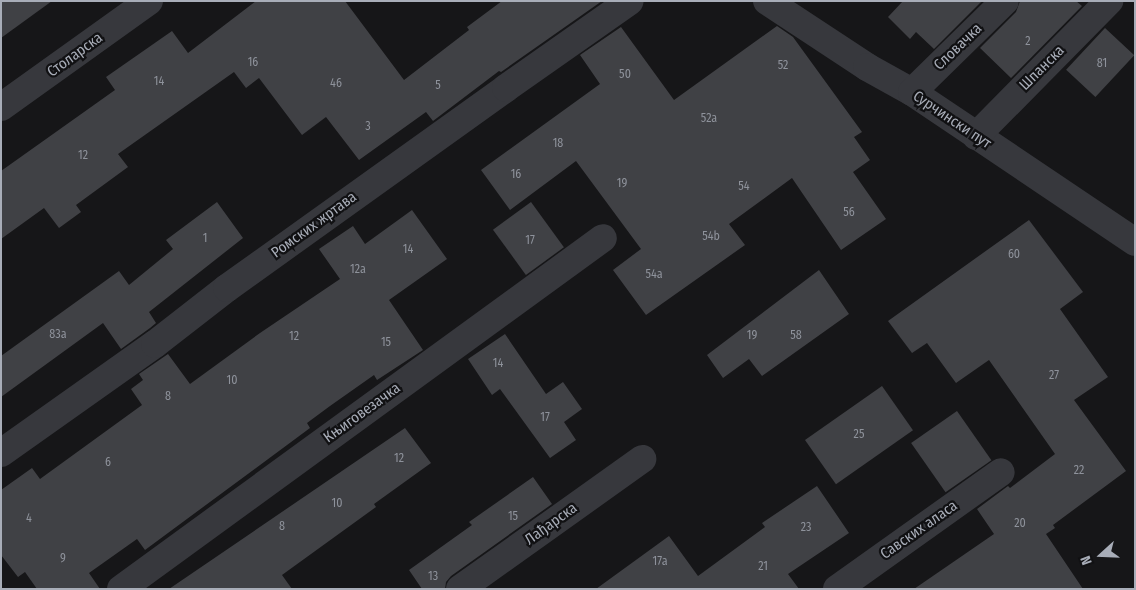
<!DOCTYPE html>
<html>
<head>
<meta charset="utf-8">
<style>
  body { margin:0 }
  #map { position:relative; width:1136px; height:590px; overflow:hidden; background:#161618; font-family:"Fira Sans Condensed",sans-serif }
  div>[style] { position:absolute }
  [style*='--x'] { left:calc(var(--x)*1px); top:calc(var(--y)*1px); width:calc(var(--w)*1px); rotate:calc(var(--a)*1deg) }
  .building>* { inset:0; background:#404145; transform-origin:0 0 }
  .minor>* { height:28px; margin:-14px; padding:0 14px; transform-origin:14px; border-radius:14px; background:#37383d }
  span { translate:-50% -50%; white-space:nowrap; text-align:center; line-height:1.15; -webkit-text-stroke:4.5px #111113; paint-order:stroke }
  .number-label { font-size:12px; color:#8e929b }
  .number-label span { -webkit-text-stroke-width:0 }
  .street-label { font-size:15px; color:#a8adb8 }
  .frame { position:absolute; inset:0; border:2px solid #a8adb8; pointer-events:none }
  .north { position:absolute; left:1076px; top:530px; width:50px; height:50px; -webkit-text-stroke:4px #111113; paint-order:stroke; rotate:250deg; font-size:14px; font-weight:700; line-height:20px; text-align:center; color:#a8adb8 }
  .north::after { content:''; display:block; margin:auto; width:18px; height:22px; background:#a8adb8; clip-path:polygon(50% 0,100% 100%,50% 72%,0 100%) }
</style>
</head>
<body>
<div id="map">
  <div class="building">
    <div style="clip-path:polygon(1px 1px,52px 1px,1px 38px)"></div>
    <div style="clip-path:polygon(256px 1px,345px 1px,404px 80px,469px 30px,467px 27px,502px 1px,602px 1px,501px 72px,499px 71px,433px 121px,426px 112px,359px 160px,326px 117px,302px 135px,259px 78px,246px 88px,234px 72px,118px 154px,128px 167px,76px 205px,81px 212px,59px 228px,44px 208px,1px 239px,1px 171px,115px 90px,106px 77px,172px 31px,188px 53px)"></div>
    <div style="clip-path:polygon(903px 1px,982px 1px,934px 49px,916px 32px,910px 39px,888px 17px)"></div>
    <div style="clip-path:polygon(1020px 1px,1076px 1px,1082px 6px,1011px 78px,980px 48px,1016px 12px)"></div>
    <div style="clip-path:polygon(777px 26px,793px 37px,862px 132px,854px 137px,870px 160px,853px 172px,886px 219px,841px 250px,792px 178px,729px 224px,745px 245px,646px 315px,613px 270px,641px 249px,576px 161px,510px 210px,481px 170px,600px 84px,580px 55px,621px 27px,674px 100px)"></div>
    <div style="left:1105px;top:28px;width:40px;height:57px;rotate:43deg"></div>
    <div style="clip-path:polygon(217px 202px,243px 238px,149px 312px,156px 323px,150px 328px,121px 349px,103px 323px,1px 397px,1px 356px,119px 271px,129px 285px,173px 249px,166px 240px)"></div>
    <div style="left:531px;top:202px;width:56px;height:47px;rotate:54deg"></div>
    <div style="clip-path:polygon(412px 210px,447px 259px,389px 300px,423px 350px,377px 380px,374px 375px,330px 406px,307px 423px,310px 428px,145px 550px,137px 539px,89px 573px,100px 589px,37px 589px,25px 572px,18px 577px,1px 555px,1px 490px,32px 468px,40px 479px,142px 405px,131px 389px,143px 380px,139px 374px,168px 354px,190px 384px,260px 333px,340px 279px,319px 249px,353px 226px,365px 244px)"></div>
    <div style="clip-path:polygon(1029px 220px,1083px 292px,1060px 309px,1108px 377px,1074px 400px,1126px 471px,1053px 525px,1055px 528px,1046px 534px,1083px 589px,914px 589px,994px 534px,977px 509px,1008px 486px,1010px 488px,1055px 454px,989px 360px,956px 383px,927px 343px,912px 353px,888px 321px)"></div>
    <div style="clip-path:polygon(819px 270px,849px 314px,762px 376px,749px 359px,723px 378px,707px 355px)"></div>
    <div style="clip-path:polygon(505px 334px,546px 394px,563px 382px,582px 409px,564px 422px,576px 440px,550px 458px,500px 389px,492px 395px,468px 359px)"></div>
    <div style="left:882px;top:386px;width:54px;height:94px;rotate:55deg"></div>
    <div style="left:957px;top:411px;width:60px;height:56px;rotate:55deg"></div>
    <div style="clip-path:polygon(405px 428px,431px 463px,374px 504px,376px 507px,282px 575px,292px 589px,169px 589px)"></div>
    <div style="clip-path:polygon(533px 477px,552px 504px,451px 576px,446px 582px,445px 589px,422px 589px,409px 570px,472px 525px,469px 522px)"></div>
    <div style="clip-path:polygon(817px 486px,849px 533px,788px 574px,799px 589px,596px 589px,669px 536px,698px 576px,765px 527px,762px 523px)"></div>
  </div>
  <div class="minor">
    <div style="--x:767;--y:1;--w:120;--a:33.4"></div>
    <div style="--x:867;--y:67;--w:51;--a:29.1"></div>
    <div style="--x:912;--y:92;--w:269;--a:33.9"></div>
    <div style="--x:912;--y:92;--w:130;--a:-44.4"></div>
    <div style="--x:1;--y:107;--w:182;--a:-35.6"></div>
    <div style="--x:976;--y:136;--w:190;--a:-45.4"></div>
    <div style="--x:1;--y:453;--w:189;--a:-35.3"></div>
    <div style="--x:155;--y:344;--w:91;--a:-37.9"></div>
    <div style="--x:227;--y:288;--w:343;--a:-35.6"></div>
    <div style="--x:506;--y:88;--w:151;--a:-35.1"></div>
    <div style="--x:121;--y:589;--w:596;--a:-36.06"></div>
    <div style="--x:460;--y:589;--w:224;--a:-35.5"></div>
    <div style="--x:837;--y:589;--w:201;--a:-35.5"></div>
  </div>
  <div class="number-label">
    <span style="left:1028px;top:42px">2</span>
    <span style="left:253px;top:63px">16</span>
    <span style="left:1102px;top:64px">81</span>
    <span style="left:783px;top:66px">52</span>
    <span style="left:625px;top:75px">50</span>
    <span style="left:159px;top:82px">14</span>
    <span style="left:336px;top:84px">46</span>
    <span style="left:438px;top:86px">5</span>
    <span style="left:709px;top:119px">52a</span>
    <span style="left:368px;top:127px">3</span>
    <span style="left:558px;top:144px">18</span>
    <span style="left:83px;top:156px">12</span>
    <span style="left:516px;top:175px">16</span>
    <span style="left:622px;top:184px">19</span>
    <span style="left:744px;top:187px">54</span>
    <span style="left:849px;top:213px">56</span>
    <span style="left:711px;top:237px">54b</span>
    <span style="left:205px;top:239px">1</span>
    <span style="left:530px;top:241px">17</span>
    <span style="left:408px;top:250px">14</span>
    <span style="left:1014px;top:255px">60</span>
    <span style="left:358px;top:270px">12a</span>
    <span style="left:654px;top:275px">54a</span>
    <span style="left:58px;top:335px">83a</span>
    <span style="left:752px;top:336px">19</span>
    <span style="left:796px;top:336px">58</span>
    <span style="left:294px;top:337px">12</span>
    <span style="left:386px;top:343px">15</span>
    <span style="left:498px;top:364px">14</span>
    <span style="left:1054px;top:376px">27</span>
    <span style="left:232px;top:381px">10</span>
    <span style="left:168px;top:397px">8</span>
    <span style="left:545px;top:418px">17</span>
    <span style="left:859px;top:435px">25</span>
    <span style="left:399px;top:459px">12</span>
    <span style="left:108px;top:463px">6</span>
    <span style="left:1079px;top:471px">22</span>
    <span style="left:337px;top:504px">10</span>
    <span style="left:513px;top:517px">15</span>
    <span style="left:29px;top:519px">4</span>
    <span style="left:1020px;top:524px">20</span>
    <span style="left:282px;top:527px">8</span>
    <span style="left:806px;top:528px">23</span>
    <span style="left:63px;top:559px">9</span>
    <span style="left:660px;top:562px">17a</span>
    <span style="left:763px;top:567px">21</span>
    <span style="left:433px;top:577px">13</span>
  </div>
  <div class="street-label">
    <span style="left:958px;top:47px;rotate:-44deg">Словачка</span>
    <span style="left:75px;top:55px;rotate:-36deg">Столарска</span>
    <span style="left:1042px;top:68px;rotate:-45deg">Шпанска</span>
    <span style="left:952px;top:120px;rotate:34deg">Сурчински пут</span>
    <span style="left:314px;top:225px;rotate:-36deg">Ромских жртава</span>
    <span style="left:362px;top:413px;rotate:-36deg">Књиговезачка</span>
    <span style="left:551px;top:524px;rotate:-36deg">Лађарска</span>
    <span style="left:919px;top:530px;rotate:-35deg">Савских аласа</span>
  </div>
  <div class="frame"></div>
  <div class="north">N</div>
</div>
</body>
</html>
